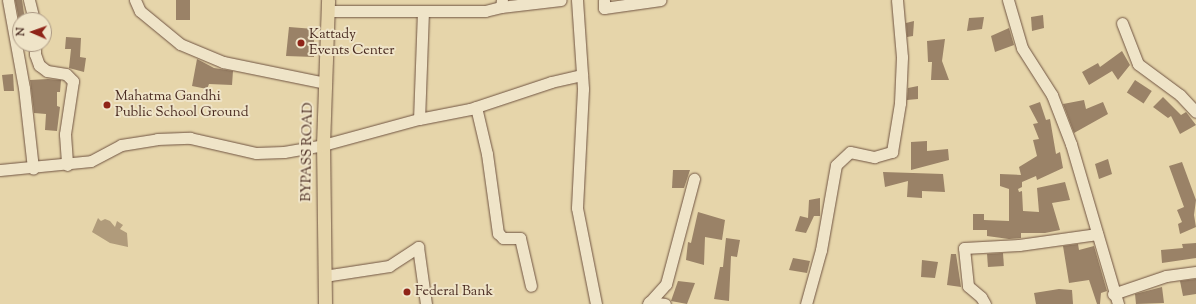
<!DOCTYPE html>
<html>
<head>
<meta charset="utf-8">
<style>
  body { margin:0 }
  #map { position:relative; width:1196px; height:304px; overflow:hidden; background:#e6d5aa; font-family:"Sorts Mill Goudy",serif }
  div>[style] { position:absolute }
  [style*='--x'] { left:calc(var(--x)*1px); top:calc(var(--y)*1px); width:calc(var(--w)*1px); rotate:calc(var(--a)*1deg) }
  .water>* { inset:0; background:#b09b7b }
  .building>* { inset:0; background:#9a8267; transform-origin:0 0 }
  .roads { filter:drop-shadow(0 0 1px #705442) drop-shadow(0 0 1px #705442) }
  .minor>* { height:11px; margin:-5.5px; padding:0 5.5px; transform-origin:5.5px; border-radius:5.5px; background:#efe4c8 }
  .major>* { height:13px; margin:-6.5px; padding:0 6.5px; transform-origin:6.5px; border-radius:6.5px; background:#e6d5aa }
  .dots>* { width:11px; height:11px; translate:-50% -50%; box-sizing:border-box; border:2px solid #efe4c8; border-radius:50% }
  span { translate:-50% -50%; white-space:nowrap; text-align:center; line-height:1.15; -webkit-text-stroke:4px #efe4c8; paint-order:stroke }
  .poi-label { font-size:14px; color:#48291f }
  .left { translate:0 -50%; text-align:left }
  .street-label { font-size:14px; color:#48291f }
  .north { position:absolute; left:12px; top:12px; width:40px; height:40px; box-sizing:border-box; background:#efe4c8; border:1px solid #ac9984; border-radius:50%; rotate:272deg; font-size:11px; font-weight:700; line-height:16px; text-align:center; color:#48291f }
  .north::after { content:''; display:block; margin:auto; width:14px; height:18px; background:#8f2418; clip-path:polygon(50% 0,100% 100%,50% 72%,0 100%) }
</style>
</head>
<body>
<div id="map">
  <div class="water">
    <div style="clip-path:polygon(98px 218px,101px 221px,105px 219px,110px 221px,115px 227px,117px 221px,123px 225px,120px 229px,127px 233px,128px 247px,110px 243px,92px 232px)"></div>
  </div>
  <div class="building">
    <div style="clip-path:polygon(15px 0,22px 0,25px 20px,19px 20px)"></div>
    <div style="left:176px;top:0;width:14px;height:20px"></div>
    <div style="clip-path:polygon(1043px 15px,1044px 28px,1032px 31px,1031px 17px)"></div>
    <div style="clip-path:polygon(984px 17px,982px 29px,967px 31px,969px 18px)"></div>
    <div style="clip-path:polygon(914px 21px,913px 36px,907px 37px,906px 23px)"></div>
    <div style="clip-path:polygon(289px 27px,314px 29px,314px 57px,286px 56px)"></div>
    <div style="clip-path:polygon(1009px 28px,1014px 45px,995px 52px,991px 36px)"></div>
    <div style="clip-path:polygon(66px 37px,81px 38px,80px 57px,86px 58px,84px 72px,69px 68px,71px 49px,65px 49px)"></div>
    <div style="clip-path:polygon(945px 39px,942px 61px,949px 80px,931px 80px,932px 62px,928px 62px,927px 41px)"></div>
    <div style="clip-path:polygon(1122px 51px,1130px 65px,1118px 80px,1112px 71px,1089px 85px,1082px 72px,1098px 63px,1100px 67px)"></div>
    <div style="clip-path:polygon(197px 59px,214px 68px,233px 71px,232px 85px,209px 84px,207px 89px,192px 86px)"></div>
    <div style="clip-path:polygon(13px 74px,14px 91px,4px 91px,2px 75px)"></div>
    <div style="clip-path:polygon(48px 79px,61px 80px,60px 92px,57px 92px,57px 106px,60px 107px,57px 131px,45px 130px,46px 114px,34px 113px,30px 80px)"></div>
    <div style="left:1135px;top:80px;width:20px;height:15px;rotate:33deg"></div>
    <div style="clip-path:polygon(918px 86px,918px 99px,907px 100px,908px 88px)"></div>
    <div style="clip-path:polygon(1163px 97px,1181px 115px,1186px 112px,1196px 125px,1180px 134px,1171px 116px,1168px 118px,1153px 107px)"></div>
    <div style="clip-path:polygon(1084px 100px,1086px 109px,1103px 102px,1108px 114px,1074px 133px,1063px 104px)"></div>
    <div style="clip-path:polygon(1040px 102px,1046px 120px,1050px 119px,1056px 154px,1060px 152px,1063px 168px,1037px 180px,1036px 176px,1022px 182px,1022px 187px,1018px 189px,1019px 192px,1022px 191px,1023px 211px,1039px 212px,1037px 188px,1065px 182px,1070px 200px,1052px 203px,1060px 230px,1045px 233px,1021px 233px,1021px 238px,1009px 239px,987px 236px,987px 230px,973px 230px,973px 214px,984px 214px,984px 220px,1009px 221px,1009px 189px,1000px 186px,1000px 174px,1021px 175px,1019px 167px,1037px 156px,1033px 140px,1039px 139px,1033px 124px,1038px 123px,1029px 106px)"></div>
    <div style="clip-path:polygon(927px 141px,927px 151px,948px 149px,949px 160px,911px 170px,911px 142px)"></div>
    <div style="clip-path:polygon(1108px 159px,1112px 174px,1099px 179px,1095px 164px)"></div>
    <div style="clip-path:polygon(1182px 162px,1196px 200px,1194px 215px,1196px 227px,1180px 234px,1178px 224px,1182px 222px,1177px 210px,1184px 207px,1169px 166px)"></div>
    <div style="clip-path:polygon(673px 170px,690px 170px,684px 188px,672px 188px)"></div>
    <div style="clip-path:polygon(883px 172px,943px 174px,945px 192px,922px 191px,922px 198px,907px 197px,908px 181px,885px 187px)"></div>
    <div style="clip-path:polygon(820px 198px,820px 216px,814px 216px,806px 233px,795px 231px,800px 216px,808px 218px,809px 200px)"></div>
    <div style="clip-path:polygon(698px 212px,725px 220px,722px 240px,705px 237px,704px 265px,686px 260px,688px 242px,691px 243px)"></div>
    <div style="clip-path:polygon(726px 238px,740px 240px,737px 257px,731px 256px,729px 301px,714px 299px,720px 267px,723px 267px)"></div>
    <div style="clip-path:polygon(1196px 243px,1196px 258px,1162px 263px,1161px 250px,1183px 248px,1182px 244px)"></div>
    <div style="clip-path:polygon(1078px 244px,1079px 250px,1094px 246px,1107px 291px,1101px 293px,1100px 304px,1097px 304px,1089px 280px,1069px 283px,1063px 246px)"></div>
    <div style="left:1003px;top:253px;width:13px;height:16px;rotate:86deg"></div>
    <div style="clip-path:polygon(951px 254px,956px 254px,961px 287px,947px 285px)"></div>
    <div style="clip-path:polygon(793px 258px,810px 261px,807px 273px,789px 270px)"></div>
    <div style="clip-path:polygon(922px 260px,938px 262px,935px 278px,921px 277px)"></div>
    <div style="clip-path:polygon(1196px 279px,1196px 294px,1183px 296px,1180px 281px)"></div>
    <div style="clip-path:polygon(678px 281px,695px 283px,687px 304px,671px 301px)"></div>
    <div style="clip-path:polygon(1162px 287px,1164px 303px,1136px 304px,1135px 294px)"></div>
    <div style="clip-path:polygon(1059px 289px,1072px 290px,1073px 304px,1036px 304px,1034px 293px)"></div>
  </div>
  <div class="roads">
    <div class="minor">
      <div style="--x:8;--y:0;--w:89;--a:79.7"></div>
      <div style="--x:24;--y:88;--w:81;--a:83.6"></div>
      <div style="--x:29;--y:0;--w:21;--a:76"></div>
      <div style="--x:135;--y:0;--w:12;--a:66"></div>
      <div style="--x:140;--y:11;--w:52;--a:39.5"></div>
      <div style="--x:180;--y:44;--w:47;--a:22.7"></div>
      <div style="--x:223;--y:62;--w:104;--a:11.6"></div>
      <div style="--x:577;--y:0;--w:89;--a:86.1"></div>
      <div style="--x:583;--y:89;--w:119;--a:92.9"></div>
      <div style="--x:577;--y:208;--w:98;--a:78.8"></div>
      <div style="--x:604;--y:0;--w:8;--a:90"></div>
      <div style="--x:604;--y:8;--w:57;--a:-8.1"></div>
      <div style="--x:1008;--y:0;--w:50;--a:73.7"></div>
      <div style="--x:1022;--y:48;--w:56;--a:57.4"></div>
      <div style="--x:1052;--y:95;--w:53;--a:68.8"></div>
      <div style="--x:1071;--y:144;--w:167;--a:73.6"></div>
      <div style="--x:501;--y:7;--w:60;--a:-6.7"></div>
      <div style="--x:328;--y:11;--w:157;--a:0"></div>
      <div style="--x:485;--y:11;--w:16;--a:-14"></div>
      <div style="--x:501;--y:7;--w:7;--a:-82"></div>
      <div style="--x:423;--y:11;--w:108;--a:92.1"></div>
      <div style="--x:419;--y:119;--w:52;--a:-11.1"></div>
      <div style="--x:470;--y:109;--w:85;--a:-18.4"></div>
      <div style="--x:551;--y:82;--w:32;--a:-13"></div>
      <div style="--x:1122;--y:23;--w:44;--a:68.7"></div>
      <div style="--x:1138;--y:64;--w:52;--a:36.4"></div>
      <div style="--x:1180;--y:95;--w:23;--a:47"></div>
      <div style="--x:35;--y:44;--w:10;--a:90"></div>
      <div style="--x:35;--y:54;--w:12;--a:70"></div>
      <div style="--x:39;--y:65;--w:10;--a:37"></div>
      <div style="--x:47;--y:71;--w:19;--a:9"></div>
      <div style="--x:66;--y:74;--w:10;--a:45"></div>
      <div style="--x:73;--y:81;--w:54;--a:98.6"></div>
      <div style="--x:65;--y:134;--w:31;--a:86"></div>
      <div style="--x:476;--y:107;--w:48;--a:76.8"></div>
      <div style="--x:487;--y:154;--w:80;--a:82.1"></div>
      <div style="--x:498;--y:233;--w:7;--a:45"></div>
      <div style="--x:503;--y:238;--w:17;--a:0"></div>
      <div style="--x:520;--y:238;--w:49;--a:77.1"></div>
      <div style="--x:0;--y:170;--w:91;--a:-5.6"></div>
      <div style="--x:91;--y:161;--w:34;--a:-28"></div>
      <div style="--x:121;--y:145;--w:36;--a:-9"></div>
      <div style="--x:157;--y:139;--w:33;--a:-2"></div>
      <div style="--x:190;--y:138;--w:68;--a:12.8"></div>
      <div style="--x:256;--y:153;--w:28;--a:-2"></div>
      <div style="--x:284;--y:152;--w:40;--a:-10"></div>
      <div style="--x:323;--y:145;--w:99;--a:-15.2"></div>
      <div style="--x:324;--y:276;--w:66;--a:-8.7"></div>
      <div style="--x:389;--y:266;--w:35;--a:-33"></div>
      <div style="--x:418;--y:247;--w:58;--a:82"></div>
      <div style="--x:1113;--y:294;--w:56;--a:-18.8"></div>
      <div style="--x:1166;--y:276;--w:30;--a:-8"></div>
      <div style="--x:649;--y:302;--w:16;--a:7"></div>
      <div style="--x:648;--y:304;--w:27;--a:-48"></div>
      <div style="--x:666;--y:284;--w:109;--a:-75.1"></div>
      <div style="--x:806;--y:304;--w:56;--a:-74.5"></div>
      <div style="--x:821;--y:250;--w:86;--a:-80"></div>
      <div style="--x:836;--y:165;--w:19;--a:-43"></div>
      <div style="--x:850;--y:152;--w:25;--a:12"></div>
      <div style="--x:874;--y:157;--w:19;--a:-16"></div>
      <div style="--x:892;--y:152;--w:50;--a:-80.7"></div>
      <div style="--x:900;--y:103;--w:46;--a:-87.5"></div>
      <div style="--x:902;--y:57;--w:57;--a:-95"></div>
      <div style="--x:985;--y:304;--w:8;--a:-120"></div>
      <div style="--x:981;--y:297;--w:17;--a:-140"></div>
      <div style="--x:968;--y:286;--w:38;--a:-96"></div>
      <div style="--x:964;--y:248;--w:55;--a:-3.1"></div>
      <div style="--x:1019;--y:245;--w:79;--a:-8"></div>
    </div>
    <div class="major">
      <div style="--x:325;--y:304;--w:159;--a:-90.7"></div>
      <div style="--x:323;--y:145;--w:145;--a:-88"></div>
    </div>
  </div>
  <div class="dots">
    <div style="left:301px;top:43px;background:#8f2418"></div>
    <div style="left:107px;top:105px;background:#8f2418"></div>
    <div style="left:407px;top:292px;background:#8f2418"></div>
  </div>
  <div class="poi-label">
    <span class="left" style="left:309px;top:43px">Kattady<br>Events Center</span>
    <span class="left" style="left:115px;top:105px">Mahatma Gandhi<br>Public School Ground</span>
    <span class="left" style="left:415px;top:292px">Federal Bank</span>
  </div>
  <div class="street-label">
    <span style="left:308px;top:152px;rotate:-89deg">BYPASS ROAD</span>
  </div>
  <div class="north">N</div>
</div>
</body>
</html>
